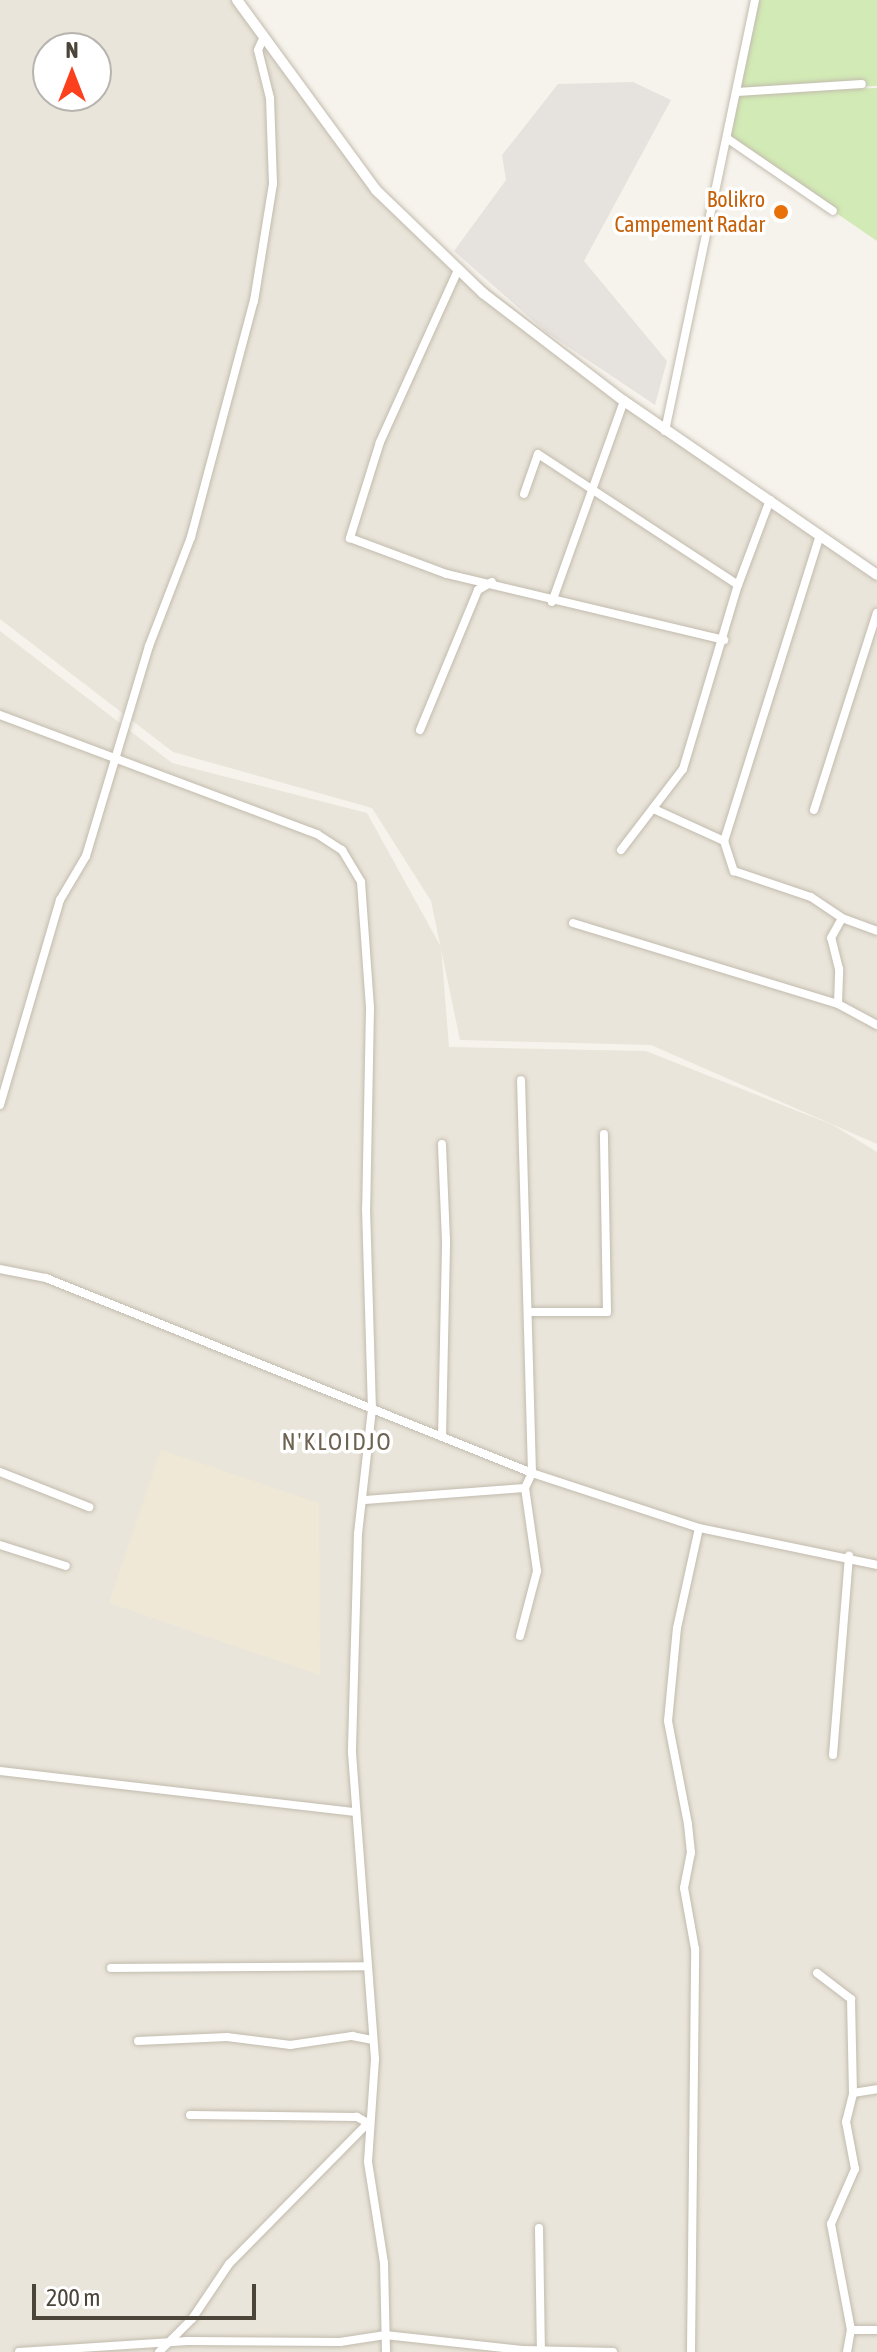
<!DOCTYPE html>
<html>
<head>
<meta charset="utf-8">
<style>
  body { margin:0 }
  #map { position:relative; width:877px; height:2352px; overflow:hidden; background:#f6f3ec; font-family:"Asap Condensed",sans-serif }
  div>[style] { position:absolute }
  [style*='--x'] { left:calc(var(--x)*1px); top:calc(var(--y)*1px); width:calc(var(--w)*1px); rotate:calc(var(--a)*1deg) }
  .residential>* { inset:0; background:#eae5da }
  .industrial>* { inset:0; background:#e6e2dd }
  .education>* { inset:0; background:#efe8d6 }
  .green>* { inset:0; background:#d2eab5 }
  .roads { filter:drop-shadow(0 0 2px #c2bbae) drop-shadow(0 0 2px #c2bbae) }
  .minor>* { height:8px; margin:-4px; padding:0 4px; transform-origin:4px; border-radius:4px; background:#fff }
  .tertiary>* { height:10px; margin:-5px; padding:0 5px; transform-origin:5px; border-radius:5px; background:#fff }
  .dots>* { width:22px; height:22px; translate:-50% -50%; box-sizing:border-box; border:4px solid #fff; border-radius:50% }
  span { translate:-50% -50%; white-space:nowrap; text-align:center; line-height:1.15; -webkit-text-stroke:7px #fff; paint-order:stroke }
  .food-label { font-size:22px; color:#c56008 }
  .right { translate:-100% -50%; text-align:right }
  .neighbourhood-label { font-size:24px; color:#6e6250; letter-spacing:2px }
  .north { position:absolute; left:32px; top:32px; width:80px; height:80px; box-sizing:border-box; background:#fff; border:2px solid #b7b4b0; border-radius:50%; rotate:0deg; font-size:22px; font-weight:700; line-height:32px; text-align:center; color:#4b4439 }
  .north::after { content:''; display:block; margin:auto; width:28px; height:36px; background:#fc3f1d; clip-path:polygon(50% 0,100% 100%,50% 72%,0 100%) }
  .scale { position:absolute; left:32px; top:2284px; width:224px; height:36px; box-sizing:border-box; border:4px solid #4b4439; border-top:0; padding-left:10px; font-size:24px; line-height:28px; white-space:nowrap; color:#4b4439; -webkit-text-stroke:6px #fff; paint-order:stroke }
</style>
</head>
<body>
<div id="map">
  <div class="residential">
    <div style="clip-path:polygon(evenodd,0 0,236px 0,408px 225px,702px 456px,877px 574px,877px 1144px,651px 1045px,460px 1040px,431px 901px,372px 808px,173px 752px,0 619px,0 0,48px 48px,96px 48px,96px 96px,48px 96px,48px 48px)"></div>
    <div style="clip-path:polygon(0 631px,172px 763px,367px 813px,441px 947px,449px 1047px,646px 1051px,833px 1125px,877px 1152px,877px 2352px,0 2352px)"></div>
  </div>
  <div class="industrial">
    <div style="clip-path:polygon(633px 82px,671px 100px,584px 261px,667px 361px,655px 405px,546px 332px,454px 251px,506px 180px,502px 155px,558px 84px)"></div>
  </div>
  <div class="education">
    <div style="clip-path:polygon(161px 1450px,319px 1503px,320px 1675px,109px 1603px)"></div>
  </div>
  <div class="green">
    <div style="clip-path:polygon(757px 0,877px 0,877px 86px,739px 90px)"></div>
    <div style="clip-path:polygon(877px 88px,877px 241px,728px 139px,737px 93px)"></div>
  </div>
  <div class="roads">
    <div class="minor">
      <div style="--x:737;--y:92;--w:125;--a:-3.7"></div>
      <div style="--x:728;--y:139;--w:127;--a:34.4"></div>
      <div style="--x:458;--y:270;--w:189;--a:114.4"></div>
      <div style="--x:380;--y:442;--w:101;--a:107.4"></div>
      <div style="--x:350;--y:538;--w:103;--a:20.4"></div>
      <div style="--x:447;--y:574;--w:285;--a:13.4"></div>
      <div style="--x:665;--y:431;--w:440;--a:-78.2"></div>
      <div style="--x:524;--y:494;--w:42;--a:-70.7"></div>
      <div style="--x:538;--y:454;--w:239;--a:33.2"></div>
      <div style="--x:820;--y:535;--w:321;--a:107.4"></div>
      <div style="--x:724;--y:841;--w:32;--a:72"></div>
      <div style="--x:734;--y:871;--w:81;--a:18.7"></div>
      <div style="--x:811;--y:897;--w:37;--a:34"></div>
      <div style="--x:842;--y:918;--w:37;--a:20"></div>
      <div style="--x:552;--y:602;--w:214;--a:-70.3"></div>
      <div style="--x:0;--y:715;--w:339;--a:20.6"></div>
      <div style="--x:317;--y:834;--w:30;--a:33"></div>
      <div style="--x:342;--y:850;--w:37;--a:59"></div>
      <div style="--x:361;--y:882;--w:126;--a:85.9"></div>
      <div style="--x:370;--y:1008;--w:200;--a:91.1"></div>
      <div style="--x:366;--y:1208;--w:201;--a:88.3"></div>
      <div style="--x:372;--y:1409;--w:125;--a:96.4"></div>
      <div style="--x:358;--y:1533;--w:220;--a:91.6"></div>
      <div style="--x:352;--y:1753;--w:307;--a:85.7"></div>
      <div style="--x:375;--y:2059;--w:103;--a:93.9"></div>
      <div style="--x:368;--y:2162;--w:102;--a:81"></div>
      <div style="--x:384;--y:2263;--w:89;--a:88.7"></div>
      <div style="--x:420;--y:730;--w:152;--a:-67.5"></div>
      <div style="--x:478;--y:590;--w:16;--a:-30"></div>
      <div style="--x:656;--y:810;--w:75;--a:24.5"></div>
      <div style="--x:814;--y:810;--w:207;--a:-72.3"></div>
      <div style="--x:621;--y:850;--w:102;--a:-52.6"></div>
      <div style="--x:683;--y:769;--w:192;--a:-73.4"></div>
      <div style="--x:738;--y:585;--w:91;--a:-69.4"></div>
      <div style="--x:573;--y:923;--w:277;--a:17"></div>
      <div style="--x:838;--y:1004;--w:44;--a:28.3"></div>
      <div style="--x:838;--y:1004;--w:35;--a:-88"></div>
      <div style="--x:839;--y:969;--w:32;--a:-104"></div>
      <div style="--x:831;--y:938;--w:23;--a:-61"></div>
      <div style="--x:0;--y:1105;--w:214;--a:-73.7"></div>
      <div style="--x:60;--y:900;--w:51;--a:-59.4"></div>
      <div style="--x:86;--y:856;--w:219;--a:-73.3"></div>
      <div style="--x:149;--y:646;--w:117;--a:-68.9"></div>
      <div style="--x:191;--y:537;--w:244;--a:-75.1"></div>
      <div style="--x:254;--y:301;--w:119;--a:-80.8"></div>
      <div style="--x:273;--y:184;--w:86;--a:-92"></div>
      <div style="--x:270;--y:98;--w:49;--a:-104"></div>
      <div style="--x:258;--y:50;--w:12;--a:-66"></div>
      <div style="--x:0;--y:1269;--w:47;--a:11.1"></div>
      <div style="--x:46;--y:1278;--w:524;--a:21.86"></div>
      <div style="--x:532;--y:1473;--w:176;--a:18.2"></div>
      <div style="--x:699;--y:1528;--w:182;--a:11.7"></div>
      <div style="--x:529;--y:1312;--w:78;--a:0"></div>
      <div style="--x:607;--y:1312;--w:178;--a:-91"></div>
      <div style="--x:442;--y:1437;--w:196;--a:-88.8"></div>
      <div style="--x:446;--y:1241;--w:97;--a:-92.4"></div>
      <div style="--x:0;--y:1472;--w:96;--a:21.5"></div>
      <div style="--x:365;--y:1500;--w:160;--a:-4.3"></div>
      <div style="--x:0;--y:1545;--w:69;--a:17.7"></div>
      <div style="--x:520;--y:1636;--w:67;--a:-75.3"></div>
      <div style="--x:537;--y:1571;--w:84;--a:-98.2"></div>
      <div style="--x:525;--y:1488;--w:17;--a:-65"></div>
      <div style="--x:532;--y:1473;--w:393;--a:-91.6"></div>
      <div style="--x:833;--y:1755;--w:200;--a:-85.4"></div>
      <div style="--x:0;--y:1771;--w:356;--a:6.6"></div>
      <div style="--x:111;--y:1968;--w:256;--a:-0.4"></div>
      <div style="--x:817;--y:1973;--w:43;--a:37.4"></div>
      <div style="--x:851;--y:1999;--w:94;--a:88.8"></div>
      <div style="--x:138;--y:2041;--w:89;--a:-2.6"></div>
      <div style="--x:227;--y:2037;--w:64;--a:7.2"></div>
      <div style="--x:290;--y:2045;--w:63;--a:-8.3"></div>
      <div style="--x:352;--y:2036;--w:20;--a:11"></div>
      <div style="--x:539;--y:2228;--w:124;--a:89.1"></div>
      <div style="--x:851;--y:2330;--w:26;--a:0"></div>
      <div style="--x:19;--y:2352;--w:169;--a:-3.7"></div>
      <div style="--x:188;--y:2341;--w:152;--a:0.4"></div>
      <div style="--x:340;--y:2342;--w:46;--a:-8.8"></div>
      <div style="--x:385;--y:2335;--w:138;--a:6.2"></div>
      <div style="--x:522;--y:2350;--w:91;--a:1.3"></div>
      <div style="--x:159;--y:2352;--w:47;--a:-45"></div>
      <div style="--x:192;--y:2319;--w:66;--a:-56.1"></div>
      <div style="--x:229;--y:2264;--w:198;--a:-45.4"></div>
      <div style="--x:368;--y:2123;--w:13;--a:-151"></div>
      <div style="--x:357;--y:2117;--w:167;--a:-179.3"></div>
      <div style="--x:691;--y:2352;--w:403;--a:-89.4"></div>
      <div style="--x:695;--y:1949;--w:62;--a:-100.2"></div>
      <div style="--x:684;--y:1888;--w:36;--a:-79"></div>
      <div style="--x:691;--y:1853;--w:29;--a:-96"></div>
      <div style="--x:688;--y:1824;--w:105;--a:-101"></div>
      <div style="--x:668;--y:1721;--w:93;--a:-84.5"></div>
      <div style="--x:677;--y:1628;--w:102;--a:-77.6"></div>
      <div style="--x:847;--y:2352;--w:22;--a:-80"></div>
      <div style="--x:851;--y:2330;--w:108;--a:-100.7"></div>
      <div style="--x:831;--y:2224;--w:60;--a:-66.4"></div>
      <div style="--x:855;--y:2169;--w:48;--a:-100.8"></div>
      <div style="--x:846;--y:2122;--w:30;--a:-76"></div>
      <div style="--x:853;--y:2093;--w:24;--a:-9"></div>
    </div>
    <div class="tertiary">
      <div style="--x:237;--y:0;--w:235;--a:53.8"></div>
      <div style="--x:376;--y:190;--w:149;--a:43.9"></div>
      <div style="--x:483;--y:293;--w:178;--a:37.5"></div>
      <div style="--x:624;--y:401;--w:307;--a:34.5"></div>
    </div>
  </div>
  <div class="dots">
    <div style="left:781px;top:212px;background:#e8710a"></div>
  </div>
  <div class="food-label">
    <span class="right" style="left:765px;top:212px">Bolikro<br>Campement Radar</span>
  </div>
  <div class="neighbourhood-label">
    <span style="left:337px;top:1442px">N'KLOIDJO</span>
  </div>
  <div class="north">N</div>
  <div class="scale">200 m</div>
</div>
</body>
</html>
